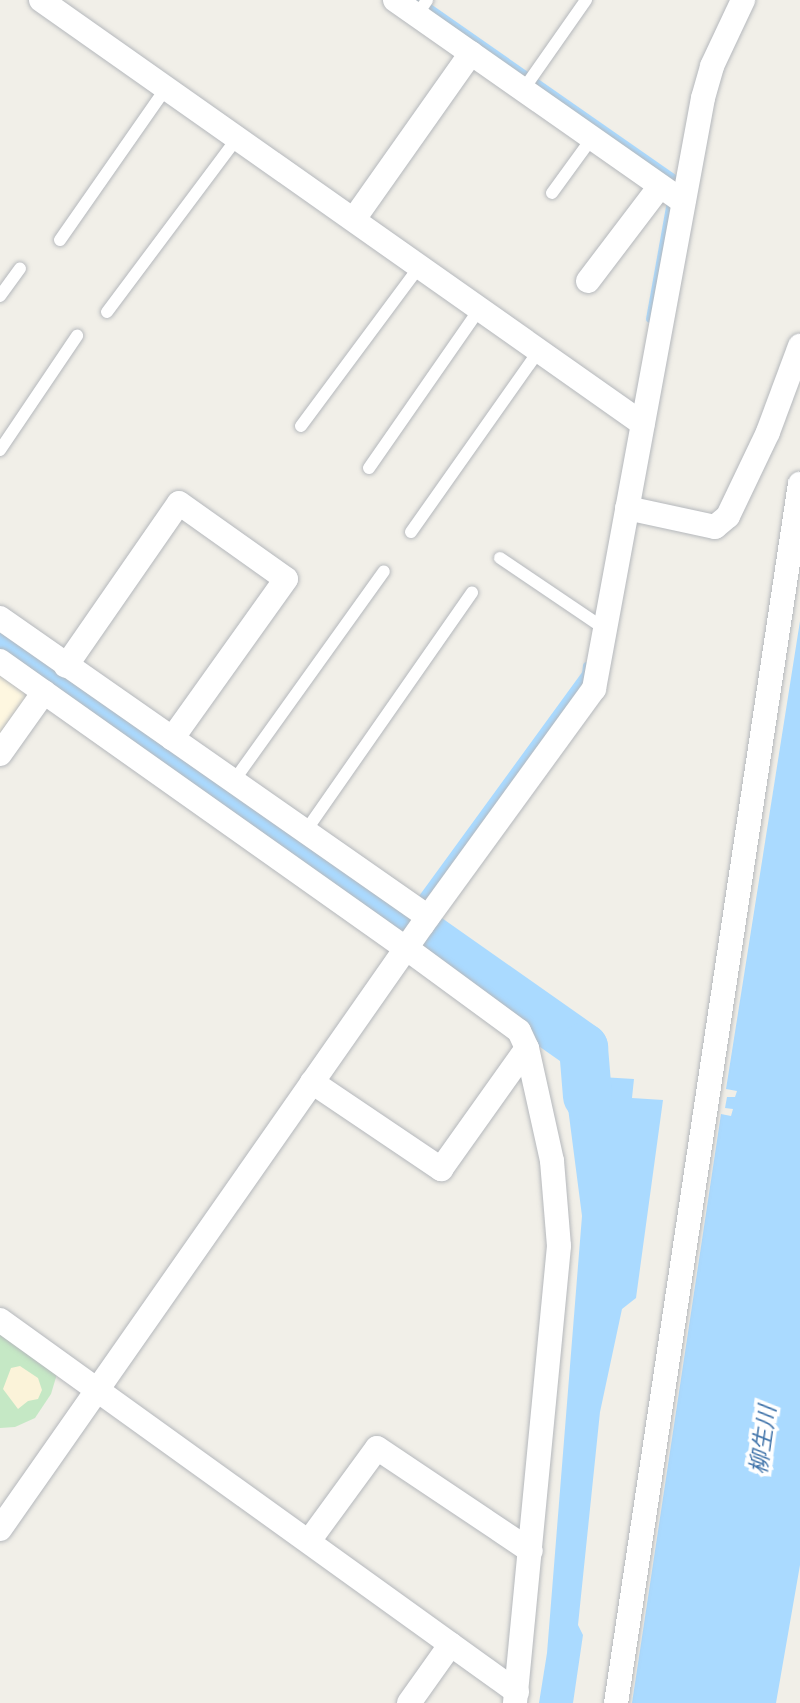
<!DOCTYPE html>
<html>
<head>
<meta charset="utf-8">
<style>
  body { margin:0 }
  #map { position:relative; width:800px; height:1703px; overflow:hidden; background:#f1efe8; font-family:"Archivo Narrow","Noto Sans JP",sans-serif }
  div>[style] { position:absolute }
  [style*='--x'] { left:calc(var(--x)*1px); top:calc(var(--y)*1px); width:calc(var(--w)*1px); rotate:calc(var(--a)*1deg) }
  .commercial>* { inset:0; background:#fef7e0 }
  .green>* { inset:0; background:#c5e8c5 }
  .sand>* { inset:0; background:#fbf3d9 }
  .water>* { inset:0; background:#aadaff }
  .stream>* { height:8px; margin:-4px; padding:0 4px; transform-origin:4px; border-radius:4px; background:#aadaff }
  .river>* { height:49px; margin:-24.5px; padding:0 24.5px; transform-origin:24.5px; border-radius:24.5px; background:#aadaff }
  .roads { filter:drop-shadow(0 0 2px #b5b8bc) drop-shadow(0 0 2px #b5b8bc) }
  .service>* { height:12px; margin:-6px; padding:0 6px; transform-origin:6px; border-radius:6px; background:#fff }
  .minor>* { height:24px; margin:-12px; padding:0 12px; transform-origin:12px; border-radius:12px; background:#fff }
  span { translate:-50% -50%; white-space:nowrap; text-align:center; line-height:1.15; -webkit-text-stroke:7px #fff; paint-order:stroke }
  .water-label { font-size:23px; color:#4174aa; font-style:italic }
</style>
</head>
<body>
<div id="map">
  <div class="commercial">
    <div style="clip-path:polygon(0 672px,35px 696px,0 744px)"></div>
  </div>
  <div class="green">
    <div style="clip-path:polygon(0 1332px,57px 1374px,51px 1394px,35px 1418px,15px 1427px,0 1428px)"></div>
  </div>
  <div class="sand">
    <div style="clip-path:polygon(20px 1366px,38px 1378px,42px 1390px,38px 1399px,28px 1401px,18px 1409px,3px 1389px,11px 1368px)"></div>
  </div>
  <div class="water">
    <div style="clip-path:polygon(800px 621px,800px 1565px,776px 1703px,632px 1703px,721px 1114px,731px 1116px,733px 1109px,725px 1108px,727px 1097px,735px 1097px,737px 1091px,726px 1089px)"></div>
    <div style="clip-path:polygon(573px 1032px,599px 1046px,601px 1077px,634px 1079px,632px 1098px,663px 1100px,636px 1298px,622px 1309px,600px 1412px,578px 1625px,583px 1635px,573px 1703px,539px 1703px,547px 1653px,582px 1216px,560px 1046px)"></div>
  </div>
  <div class="stream">
    <div style="--x:418;--y:0;--w:313;--a:34.9"></div>
    <div style="--x:675;--y:179;--w:142;--a:100.1"></div>
    <div style="--x:405;--y:922;--w:307;--a:-53.9"></div>
    <div style="--x:586;--y:674;--w:8;--a:-83"></div>
  </div>
  <div class="river">
    <div style="--x:0;--y:637;--w:713;--a:35.12"></div>
    <div style="--x:583;--y:1047;--w:49;--a:85.3"></div>
  </div>
  <div class="roads">
    <div class="service">
      <div style="--x:417;--y:15;--w:18;--a:-56"></div>
      <div style="--x:523;--y:90;--w:110;--a:-55"></div>
      <div style="--x:552;--y:193;--w:68;--a:-54"></div>
      <div style="--x:60;--y:240;--w:185;--a:-55.1"></div>
      <div style="--x:0;--y:296;--w:34;--a:-54"></div>
      <div style="--x:107;--y:312;--w:217;--a:-53.2"></div>
      <div style="--x:301;--y:426;--w:198;--a:-53.4"></div>
      <div style="--x:0;--y:450;--w:138;--a:-56"></div>
      <div style="--x:369;--y:468;--w:193;--a:-55.2"></div>
      <div style="--x:411;--y:532;--w:220;--a:-54.8"></div>
      <div style="--x:500;--y:558;--w:127;--a:34.1"></div>
      <div style="--x:233;--y:782;--w:259;--a:-54.4"></div>
      <div style="--x:305;--y:832;--w:292;--a:-55.1"></div>
    </div>
    <div class="minor">
      <div style="--x:41;--y:0;--w:736;--a:35.16"></div>
      <div style="--x:395;--y:0;--w:352;--a:35"></div>
      <div style="--x:354;--y:219;--w:203;--a:-54.8"></div>
      <div style="--x:588;--y:281;--w:119;--a:-52.8"></div>
      <div style="--x:627;--y:508;--w:90;--a:12.2"></div>
      <div style="--x:715;--y:527;--w:17;--a:-40"></div>
      <div style="--x:728;--y:516;--w:93;--a:-64.5"></div>
      <div style="--x:768;--y:432;--w:92;--a:-69.6"></div>
      <div style="--x:0;--y:618;--w:522;--a:34.94"></div>
      <div style="--x:0;--y:661;--w:497;--a:35.3"></div>
      <div style="--x:406;--y:948;--w:140;--a:36.3"></div>
      <div style="--x:519;--y:1031;--w:19;--a:65"></div>
      <div style="--x:527;--y:1048;--w:116;--a:77.5"></div>
      <div style="--x:552;--y:1161;--w:85;--a:85.3"></div>
      <div style="--x:559;--y:1246;--w:459;--a:95.5"></div>
      <div style="--x:66;--y:666;--w:198;--a:-55.3"></div>
      <div style="--x:179;--y:503;--w:131;--a:35.4"></div>
      <div style="--x:286;--y:579;--w:196;--a:125.5"></div>
      <div style="--x:0;--y:754;--w:76;--a:-54.6"></div>
      <div style="--x:312;--y:1082;--w:156;--a:34"></div>
      <div style="--x:441;--y:1169;--w:148;--a:-54.6"></div>
      <div style="--x:0;--y:1320;--w:637;--a:35.74"></div>
      <div style="--x:0;--y:1529;--w:738;--a:-55.04"></div>
      <div style="--x:423;--y:924;--w:291;--a:-54"></div>
      <div style="--x:594;--y:689;--w:601;--a:-79.55"></div>
      <div style="--x:703;--y:98;--w:33;--a:-74"></div>
      <div style="--x:712;--y:66;--w:73;--a:-64.8"></div>
      <div style="--x:309;--y:1541;--w:115;--a:-53.8"></div>
      <div style="--x:377;--y:1448;--w:185;--a:33.8"></div>
      <div style="--x:409;--y:1703;--w:72;--a:-54.6"></div>
      <div style="--x:616;--y:1703;--w:1233;--a:-81.42"></div>
    </div>
  </div>
  <div class="water-label">
    <span style="left:763px;top:1440px;rotate:-82deg">柳生川</span>
  </div>
</div>
</body>
</html>
